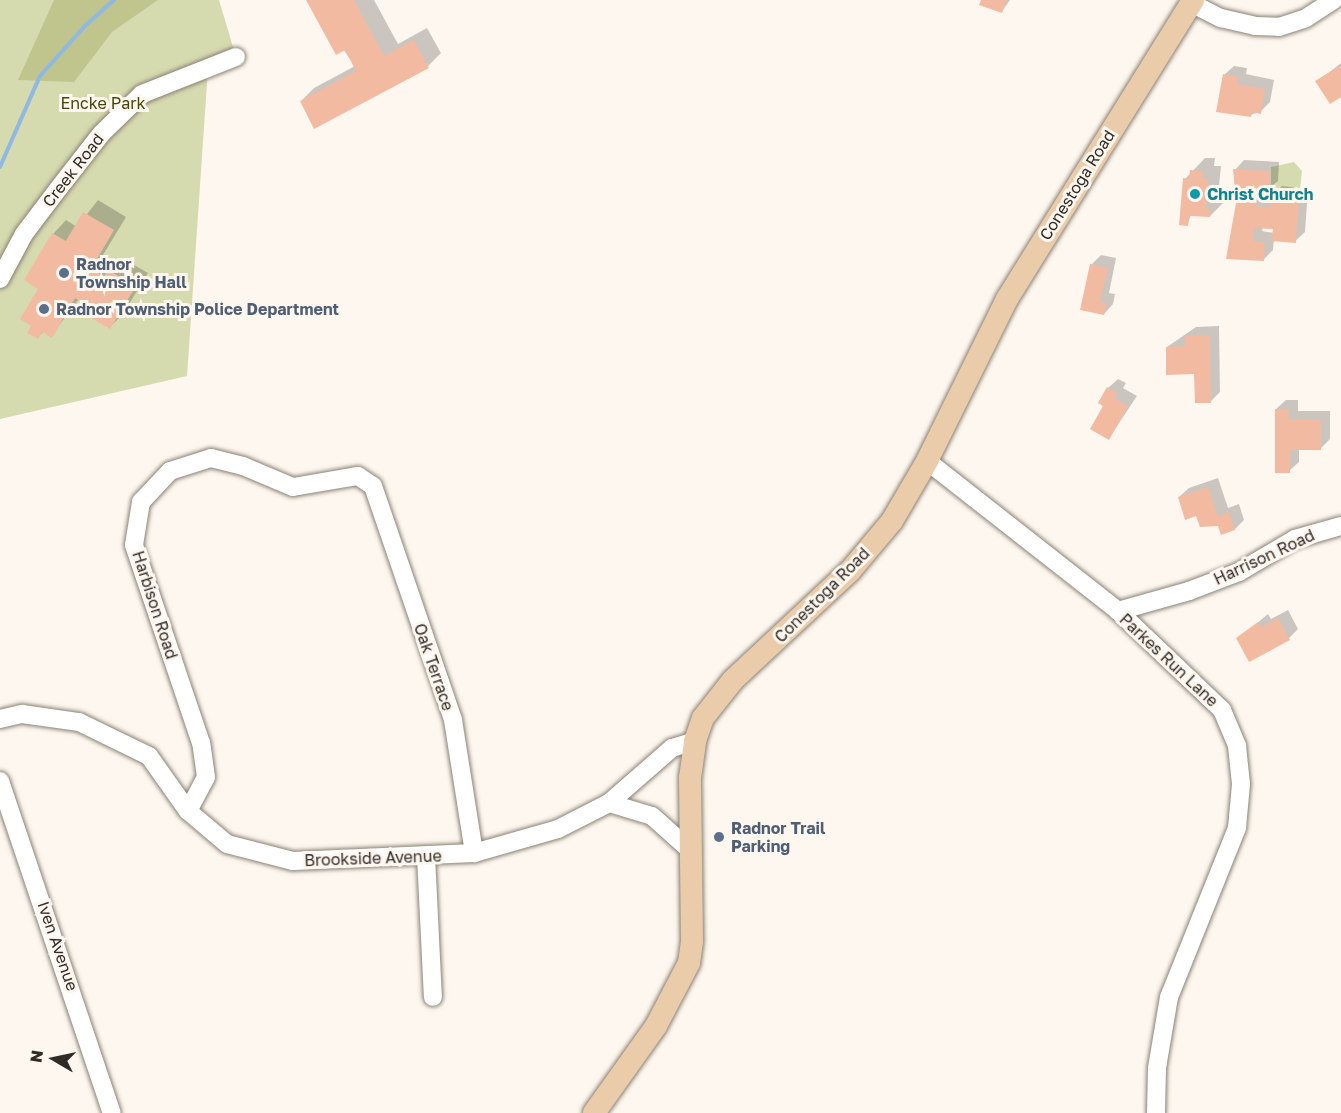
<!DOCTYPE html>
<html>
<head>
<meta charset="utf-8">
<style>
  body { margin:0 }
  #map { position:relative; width:1341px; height:1113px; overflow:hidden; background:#fdf7ef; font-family:"Golos Text",sans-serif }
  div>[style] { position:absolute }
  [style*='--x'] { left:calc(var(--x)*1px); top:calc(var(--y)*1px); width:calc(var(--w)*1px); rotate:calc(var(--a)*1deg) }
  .green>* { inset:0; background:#d6daaf }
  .forest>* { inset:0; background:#c0c58d }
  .shadow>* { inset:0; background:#0003 }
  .stream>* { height:4px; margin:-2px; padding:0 2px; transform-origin:2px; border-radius:2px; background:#8fb9e2 }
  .building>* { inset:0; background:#f3baa2 }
  .roads { filter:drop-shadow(0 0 2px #8b8175) drop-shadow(0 0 2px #8b8175) }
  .minor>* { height:18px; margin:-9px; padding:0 9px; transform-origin:9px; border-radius:9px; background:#fff }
  .major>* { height:22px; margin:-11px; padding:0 11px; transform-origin:11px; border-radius:11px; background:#ebccaa }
  .dots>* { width:16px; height:16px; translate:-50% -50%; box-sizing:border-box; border:3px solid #fdf7ef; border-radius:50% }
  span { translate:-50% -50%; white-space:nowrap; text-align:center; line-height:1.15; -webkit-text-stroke:6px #fdf7ef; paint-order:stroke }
  .park-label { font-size:16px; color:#444703 }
  .street-label { font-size:16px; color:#2f2b26 }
  .culture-label { font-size:16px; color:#0d838f; font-weight:700 }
  .left { translate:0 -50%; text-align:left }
  .service-label { font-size:16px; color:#4e5e75; font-weight:700 }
  .north { position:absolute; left:24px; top:1029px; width:60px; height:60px; -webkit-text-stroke:4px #fdf7ef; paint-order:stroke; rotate:279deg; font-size:16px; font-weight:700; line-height:24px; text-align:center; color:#2f2b26 }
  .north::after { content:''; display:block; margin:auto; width:21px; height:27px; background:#2f2b26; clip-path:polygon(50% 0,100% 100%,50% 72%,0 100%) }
</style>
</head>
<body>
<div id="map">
  <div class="green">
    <div style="clip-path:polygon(0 0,219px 0,236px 57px,208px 69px,187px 376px,0 419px)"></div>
    <div style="clip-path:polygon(1294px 162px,1302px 171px,1299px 198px,1271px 195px,1271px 167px)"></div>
  </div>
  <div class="forest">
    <div style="clip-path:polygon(54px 0,158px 0,112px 32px,74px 82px,18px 80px)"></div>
  </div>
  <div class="shadow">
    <div style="clip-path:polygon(308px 0,374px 0,398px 44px,427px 28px,441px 53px,428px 66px,301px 101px,314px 88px,355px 66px)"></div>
    <div style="clip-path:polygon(982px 0,1010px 0,1002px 11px)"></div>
    <div style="clip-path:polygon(1341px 63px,1341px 95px,1317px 82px)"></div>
    <div style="clip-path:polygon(1234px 66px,1247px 68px,1246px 74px,1274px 80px,1270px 102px,1260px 112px,1250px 115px,1224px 75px)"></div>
    <div style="clip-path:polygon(1205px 158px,1215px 158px,1214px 166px,1221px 166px,1218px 196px,1223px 197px,1223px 203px,1210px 216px,1191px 214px,1188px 224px,1185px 179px)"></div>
    <div style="clip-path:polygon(evenodd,1244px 160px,1279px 162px,1278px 181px,1265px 191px,1264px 197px,1272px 197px,1282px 186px,1308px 189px,1305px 232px,1295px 241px,1274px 239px,1273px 250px,1263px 260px,1228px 257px,1237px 203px,1235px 170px,1244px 160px,1263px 227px,1274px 228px,1274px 233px,1262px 231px,1263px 227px)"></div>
    <div style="clip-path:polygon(98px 200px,126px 217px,103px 255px,117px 263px,122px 258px,148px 273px,123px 314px,110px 327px,79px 299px,51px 336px,43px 332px,38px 337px,33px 325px,41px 288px,26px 280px,54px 233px,66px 220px,77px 227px)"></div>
    <div style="clip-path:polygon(1101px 255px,1116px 258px,1109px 293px,1115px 294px,1113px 304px,1104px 314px,1082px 309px,1092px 264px)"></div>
    <div style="clip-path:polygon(1219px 326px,1220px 392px,1211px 401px,1196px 372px,1167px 347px,1196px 327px)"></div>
    <div style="clip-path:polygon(1118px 379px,1126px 383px,1123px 388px,1137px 396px,1109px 438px,1105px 405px,1108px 388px)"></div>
    <div style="clip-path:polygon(1286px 400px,1298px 400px,1298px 411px,1330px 411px,1330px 439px,1320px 449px,1299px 449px,1299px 462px,1289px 471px,1276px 409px)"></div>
    <div style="clip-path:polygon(1218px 478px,1228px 508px,1239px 504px,1244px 520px,1235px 529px,1219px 525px,1179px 497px,1189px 488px)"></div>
    <div style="clip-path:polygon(1288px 610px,1298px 629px,1289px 638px,1238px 639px,1268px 614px,1271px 619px)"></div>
  </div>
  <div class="stream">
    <div style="--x:0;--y:167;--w:99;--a:-66.3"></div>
    <div style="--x:40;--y:76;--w:67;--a:-48"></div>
    <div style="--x:85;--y:26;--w:39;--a:-42"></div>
  </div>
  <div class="building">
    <div style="clip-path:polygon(306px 0,354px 0,384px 56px,414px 40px,429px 68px,314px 129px,300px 101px,356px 71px,345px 50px,336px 55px)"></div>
    <div style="clip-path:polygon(981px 0,1007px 0,1002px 13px,979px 5px)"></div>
    <div style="clip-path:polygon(1341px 65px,1341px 97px,1330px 104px,1315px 81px)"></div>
    <div style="clip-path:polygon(1223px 74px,1239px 77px,1237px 84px,1265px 89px,1261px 114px,1252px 112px,1251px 117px,1216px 112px)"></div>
    <div style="clip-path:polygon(1233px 169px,1270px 171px,1269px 193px,1257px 191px,1256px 206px,1270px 207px,1271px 195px,1299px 198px,1296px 243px,1271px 241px,1273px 229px,1254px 228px,1253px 241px,1265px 242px,1264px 261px,1226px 259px,1236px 203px)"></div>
    <div style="clip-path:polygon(1190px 170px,1203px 171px,1202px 178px,1208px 179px,1206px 209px,1211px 209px,1210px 217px,1189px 216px,1188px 226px,1179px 225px,1183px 178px,1189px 179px)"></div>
    <div style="clip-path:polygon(83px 212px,114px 230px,91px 269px,104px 276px,108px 270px,136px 286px,110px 329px,81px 312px,85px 304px,75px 298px,52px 338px,42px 332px,38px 339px,27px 333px,31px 326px,20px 319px,38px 289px,24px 280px,52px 233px,66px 241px)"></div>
    <div style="clip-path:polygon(1090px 264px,1108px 268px,1100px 302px,1107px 303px,1104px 315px,1080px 310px)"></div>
    <div style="clip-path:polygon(1210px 335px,1211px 403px,1195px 403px,1194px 374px,1166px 375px,1166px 347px,1185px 346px,1185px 336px)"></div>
    <div style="clip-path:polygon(1107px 387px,1117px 393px,1114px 398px,1128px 406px,1109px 440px,1090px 429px,1103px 406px,1098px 403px)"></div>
    <div style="clip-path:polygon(1275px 409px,1289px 409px,1289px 420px,1321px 420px,1321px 450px,1290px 450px,1290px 473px,1275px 473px)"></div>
    <div style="clip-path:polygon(1208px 487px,1218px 516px,1229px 512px,1235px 530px,1221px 535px,1218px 526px,1200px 527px,1196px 516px,1185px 520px,1178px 497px)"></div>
    <div style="clip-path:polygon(1278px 618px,1290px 640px,1249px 662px,1236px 638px,1258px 622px,1261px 627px)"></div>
  </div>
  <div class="roads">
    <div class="minor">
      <div style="--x:1191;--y:3;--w:34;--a:27"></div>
      <div style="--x:1221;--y:18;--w:35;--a:13"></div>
      <div style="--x:1255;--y:26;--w:24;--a:2"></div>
      <div style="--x:1279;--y:27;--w:28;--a:-18"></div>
      <div style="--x:1306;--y:18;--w:33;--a:-33"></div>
      <div style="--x:0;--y:279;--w:51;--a:-61.9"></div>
      <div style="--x:24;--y:234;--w:56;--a:-52.9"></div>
      <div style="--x:58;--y:189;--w:70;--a:-52"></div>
      <div style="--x:101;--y:134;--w:57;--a:-44.3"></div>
      <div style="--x:142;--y:94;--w:101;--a:-21.5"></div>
      <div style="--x:927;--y:461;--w:243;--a:38.1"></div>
      <div style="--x:1118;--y:611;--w:144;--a:43.6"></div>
      <div style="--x:1222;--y:710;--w:39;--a:67"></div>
      <div style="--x:1237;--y:746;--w:38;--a:84"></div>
      <div style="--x:1241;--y:784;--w:44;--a:95.2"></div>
      <div style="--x:1237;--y:828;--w:182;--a:111.9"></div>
      <div style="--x:1169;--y:997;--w:72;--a:99.6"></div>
      <div style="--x:1157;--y:1068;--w:45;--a:91.3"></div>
      <div style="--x:1118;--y:611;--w:74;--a:-15.7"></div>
      <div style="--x:1189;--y:591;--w:53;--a:-20.8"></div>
      <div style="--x:1239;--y:572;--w:65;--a:-30.5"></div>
      <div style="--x:1295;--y:539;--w:48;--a:-15.8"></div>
      <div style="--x:0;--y:719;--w:23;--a:-13"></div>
      <div style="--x:22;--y:714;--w:58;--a:8"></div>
      <div style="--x:79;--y:722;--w:78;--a:25.9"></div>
      <div style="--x:149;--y:756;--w:67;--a:54.7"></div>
      <div style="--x:188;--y:811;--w:51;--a:40.2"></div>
      <div style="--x:227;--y:844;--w:68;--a:14.4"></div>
      <div style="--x:293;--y:861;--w:181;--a:-2.5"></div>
      <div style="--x:474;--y:853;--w:87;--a:-15.9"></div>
      <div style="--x:558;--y:829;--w:57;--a:-27"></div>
      <div style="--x:609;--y:803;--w:84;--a:-41.1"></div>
      <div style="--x:672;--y:748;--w:24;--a:-17"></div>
      <div style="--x:0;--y:781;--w:350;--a:71.4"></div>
      <div style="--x:609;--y:803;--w:45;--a:16.8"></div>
      <div style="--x:652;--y:816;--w:51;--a:41.8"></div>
      <div style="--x:188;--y:811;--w:38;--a:-62"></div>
      <div style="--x:206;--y:777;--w:34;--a:-98"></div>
      <div style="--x:201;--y:743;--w:209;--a:-108.7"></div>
      <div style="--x:134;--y:545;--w:44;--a:-80.8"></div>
      <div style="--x:141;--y:502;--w:42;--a:-46.9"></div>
      <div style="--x:170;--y:471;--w:43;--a:-17.6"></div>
      <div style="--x:211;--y:458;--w:33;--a:14"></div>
      <div style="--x:243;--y:466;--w:54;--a:22.8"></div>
      <div style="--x:293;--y:487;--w:66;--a:-9.6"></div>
      <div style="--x:358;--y:476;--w:18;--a:34"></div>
      <div style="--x:373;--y:486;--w:247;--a:71.1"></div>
      <div style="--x:453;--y:720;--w:135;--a:81"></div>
      <div style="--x:426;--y:856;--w:141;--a:87.2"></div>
    </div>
    <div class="major">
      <div style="--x:594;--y:1113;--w:107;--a:-54.5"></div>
      <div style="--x:656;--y:1026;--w:71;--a:-62.4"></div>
      <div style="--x:689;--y:963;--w:22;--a:-82"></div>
      <div style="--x:692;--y:941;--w:163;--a:-90.7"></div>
      <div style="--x:690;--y:778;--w:37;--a:-82"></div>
      <div style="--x:695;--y:741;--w:24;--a:-71"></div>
      <div style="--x:703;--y:718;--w:48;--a:-51.7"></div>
      <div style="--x:733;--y:680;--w:160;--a:-43"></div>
      <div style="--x:850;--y:571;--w:65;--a:-50"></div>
      <div style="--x:892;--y:521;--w:69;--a:-59.7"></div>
      <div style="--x:927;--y:461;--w:181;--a:-63.7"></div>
      <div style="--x:1007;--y:299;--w:352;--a:-58.1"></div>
    </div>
  </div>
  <div class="dots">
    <div style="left:1195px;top:194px;background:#0f9aa8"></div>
    <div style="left:64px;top:273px;background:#5c6f8a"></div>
    <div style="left:44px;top:309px;background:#5c6f8a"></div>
    <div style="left:719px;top:837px;background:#5c6f8a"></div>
  </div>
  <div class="park-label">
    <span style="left:103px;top:103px">Encke Park</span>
  </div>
  <div class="street-label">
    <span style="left:73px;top:170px;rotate:-52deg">Creek Road</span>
    <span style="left:1077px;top:185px;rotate:-58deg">Conestoga Road</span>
    <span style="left:1264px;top:557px;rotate:-25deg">Harrison Road</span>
    <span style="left:822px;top:595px;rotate:-45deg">Conestoga Road</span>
    <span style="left:155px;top:605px;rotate:72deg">Harbison Road</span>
    <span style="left:1169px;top:660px;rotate:43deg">Parkes Run Lane</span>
    <span style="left:434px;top:667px;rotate:71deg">Oak Terrace</span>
    <span style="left:373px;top:858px;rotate:-2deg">Brookside Avenue</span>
    <span style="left:58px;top:946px;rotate:71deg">Iven Avenue</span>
  </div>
  <div class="culture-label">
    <span class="left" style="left:1207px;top:194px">Christ Church</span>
  </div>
  <div class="service-label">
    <span class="left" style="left:76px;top:273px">Radnor<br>Township Hall</span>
    <span class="left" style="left:56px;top:309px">Radnor Township Police Department</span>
    <span class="left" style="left:731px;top:837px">Radnor Trail<br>Parking</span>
  </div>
  <div class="north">N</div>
</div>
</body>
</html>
